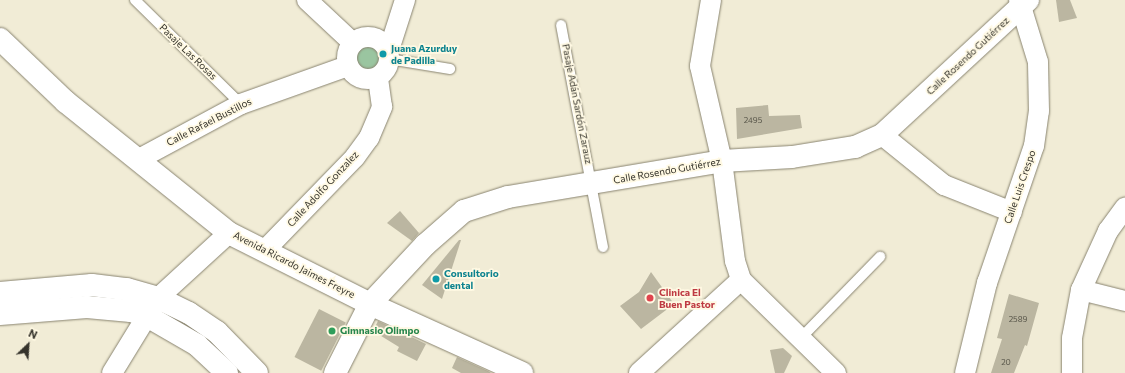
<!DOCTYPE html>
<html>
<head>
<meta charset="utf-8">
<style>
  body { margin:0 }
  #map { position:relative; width:1125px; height:373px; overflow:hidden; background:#f1ecd6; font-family:Commissioner,sans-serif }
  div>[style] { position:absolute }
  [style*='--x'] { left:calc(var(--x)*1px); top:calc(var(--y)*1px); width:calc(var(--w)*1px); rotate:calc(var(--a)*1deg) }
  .green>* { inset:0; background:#9ac5a0 }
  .round { border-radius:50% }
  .building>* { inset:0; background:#bbb6a1; transform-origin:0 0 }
  .roads { filter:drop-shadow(0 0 1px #898470) drop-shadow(0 0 1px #898470) }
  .service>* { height:10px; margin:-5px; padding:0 5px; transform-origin:5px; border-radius:5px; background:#fff }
  .minor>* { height:20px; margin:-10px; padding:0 10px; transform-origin:10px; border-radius:10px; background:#fff }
  .minor>.ring { margin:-10px; padding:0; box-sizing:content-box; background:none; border:20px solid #fff; border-radius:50% }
  .tertiary>* { height:22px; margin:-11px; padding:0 11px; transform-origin:11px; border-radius:11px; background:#fff }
  .primary>* { height:22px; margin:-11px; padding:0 11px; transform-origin:11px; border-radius:11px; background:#fff }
  .dots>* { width:11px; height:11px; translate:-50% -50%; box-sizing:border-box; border:2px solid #fff9e3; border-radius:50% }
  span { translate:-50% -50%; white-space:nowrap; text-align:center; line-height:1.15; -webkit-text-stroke:3.5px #fff9e3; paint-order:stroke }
  .number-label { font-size:8px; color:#565448 }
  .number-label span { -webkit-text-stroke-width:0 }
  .culture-label { font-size:10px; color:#0d838f; font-weight:700 }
  .left { translate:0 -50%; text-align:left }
  .street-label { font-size:10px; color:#35332b }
  .health-label { font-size:10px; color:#be3a42; font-weight:700 }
  .leisure-label { font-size:10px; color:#27864d; font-weight:700 }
  .north { position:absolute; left:8px; top:325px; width:40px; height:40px; -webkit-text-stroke:3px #fff9e3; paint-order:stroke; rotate:25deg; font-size:11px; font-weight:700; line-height:16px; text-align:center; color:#35332b }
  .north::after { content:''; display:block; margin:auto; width:14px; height:18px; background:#35332b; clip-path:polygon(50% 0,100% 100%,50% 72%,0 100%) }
</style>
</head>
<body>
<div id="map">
  <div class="green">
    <div class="round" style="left:351px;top:43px;width:32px;height:32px"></div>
  </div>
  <div class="building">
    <div style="clip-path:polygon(1056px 0,1070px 0,1077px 18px,1059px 22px)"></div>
    <div style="clip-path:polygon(768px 105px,769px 116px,800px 115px,802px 128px,737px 139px,736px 108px)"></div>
    <div style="clip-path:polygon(400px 211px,419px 233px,412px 241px,387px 223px)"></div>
    <div style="clip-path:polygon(459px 240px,461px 240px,442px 299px,422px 285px)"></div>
    <div style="clip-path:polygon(651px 272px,674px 304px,641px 329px,620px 306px,639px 292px)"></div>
    <div style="clip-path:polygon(1009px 294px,1039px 303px,1027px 346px,1025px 345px,1014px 373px,991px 373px,1002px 339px,997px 338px)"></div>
    <div style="left:319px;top:309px;width:30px;height:54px;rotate:27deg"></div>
    <div style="clip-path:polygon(378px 321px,426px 344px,417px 361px,397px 351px,399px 347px,373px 331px)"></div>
    <div style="clip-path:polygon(783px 348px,792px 356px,784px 373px,775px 373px,770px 350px)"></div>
    <div style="clip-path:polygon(457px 357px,488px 371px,491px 373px,461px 373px,452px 368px)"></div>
  </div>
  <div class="roads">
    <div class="service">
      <div style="--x:135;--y:0;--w:148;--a:44.5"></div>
      <div style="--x:561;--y:25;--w:226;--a:79.3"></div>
      <div style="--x:389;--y:59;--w:62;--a:9.3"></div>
      <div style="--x:800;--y:339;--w:115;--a:-45.7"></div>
    </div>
    <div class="minor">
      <div style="--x:307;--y:0;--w:63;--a:43.1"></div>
      <div style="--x:711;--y:0;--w:67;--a:99.5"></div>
      <div style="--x:700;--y:66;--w:98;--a:77"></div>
      <div style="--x:722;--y:161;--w:101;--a:82.6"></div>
      <div style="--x:735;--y:261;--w:20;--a:72"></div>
      <div style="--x:741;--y:280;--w:133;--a:44.4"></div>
      <div class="ring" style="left:347px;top:37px;width:22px;height:22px"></div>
      <div style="--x:388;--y:53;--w:56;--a:-72.2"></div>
      <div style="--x:882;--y:135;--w:80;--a:38.9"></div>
      <div style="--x:944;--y:185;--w:73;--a:21.7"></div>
      <div style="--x:139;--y:159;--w:116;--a:-28.3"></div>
      <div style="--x:241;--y:104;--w:114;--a:-19.6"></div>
      <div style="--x:265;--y:250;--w:129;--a:-45.9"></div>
      <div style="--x:355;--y:157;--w:24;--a:-54"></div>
      <div style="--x:369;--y:138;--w:34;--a:-67"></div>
      <div style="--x:382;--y:107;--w:30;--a:-98"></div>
      <div style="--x:1081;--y:290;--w:45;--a:14"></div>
      <div style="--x:112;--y:373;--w:88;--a:-58.5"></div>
      <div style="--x:158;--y:298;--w:96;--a:-42.5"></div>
      <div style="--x:639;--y:373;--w:138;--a:-42.4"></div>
      <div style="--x:965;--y:373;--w:93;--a:-76.3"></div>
      <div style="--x:987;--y:283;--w:145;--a:-71.1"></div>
      <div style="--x:1034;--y:146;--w:35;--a:-82"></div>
      <div style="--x:1039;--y:111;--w:49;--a:-91.2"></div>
      <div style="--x:1038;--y:62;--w:65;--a:-107"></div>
      <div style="--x:1072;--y:373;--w:35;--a:-90"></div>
      <div style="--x:1072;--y:338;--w:49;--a:-79.4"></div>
      <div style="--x:1081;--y:290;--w:65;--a:-65.4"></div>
      <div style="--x:1108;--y:231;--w:29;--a:-54"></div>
    </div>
    <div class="tertiary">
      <div style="--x:0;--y:293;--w:92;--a:-5"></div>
      <div style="--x:92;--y:285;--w:35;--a:7"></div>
      <div style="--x:127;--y:289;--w:32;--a:16"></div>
      <div style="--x:158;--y:298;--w:34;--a:26"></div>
      <div style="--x:189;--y:313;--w:34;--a:34"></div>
      <div style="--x:217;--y:332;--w:57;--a:45.7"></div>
      <div style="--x:0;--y:314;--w:87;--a:-4.6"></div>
      <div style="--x:87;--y:307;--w:44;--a:5.2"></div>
      <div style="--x:131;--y:311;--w:17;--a:17"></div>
      <div style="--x:147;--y:316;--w:58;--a:30.1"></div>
      <div style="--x:197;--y:345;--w:41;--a:43"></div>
      <div style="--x:335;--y:373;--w:77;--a:-63.1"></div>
      <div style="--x:370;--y:304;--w:81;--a:-47"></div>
      <div style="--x:425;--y:245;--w:52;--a:-41.1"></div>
      <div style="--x:464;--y:211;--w:46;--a:-17.7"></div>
      <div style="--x:508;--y:197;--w:217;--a:-9.5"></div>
      <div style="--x:722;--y:161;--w:70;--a:-3.3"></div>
      <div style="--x:792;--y:157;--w:64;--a:-9"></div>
      <div style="--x:855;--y:147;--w:30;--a:-24"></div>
      <div style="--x:882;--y:135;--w:199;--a:-42.8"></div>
    </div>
    <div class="primary">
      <div style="--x:0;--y:39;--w:91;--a:43.7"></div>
      <div style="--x:66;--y:102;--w:209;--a:38.8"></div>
      <div style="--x:229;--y:233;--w:158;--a:26.7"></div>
      <div style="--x:370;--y:304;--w:167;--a:24.4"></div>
    </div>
  </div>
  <div class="dots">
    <div style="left:383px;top:54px;background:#0f9aa8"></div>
    <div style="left:436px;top:279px;background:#0f9aa8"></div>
    <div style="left:650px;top:298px;background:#e0444e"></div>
    <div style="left:332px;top:331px;background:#2e9e5b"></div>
  </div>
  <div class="number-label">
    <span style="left:753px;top:121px">2495</span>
    <span style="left:1018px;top:320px">2589</span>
    <span style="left:1006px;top:363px">20</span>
  </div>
  <div class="culture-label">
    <span class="left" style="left:391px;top:54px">Juana Azurduy<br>de Padilla</span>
    <span class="left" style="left:444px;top:279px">Consultorio<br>dental</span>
  </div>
  <div class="street-label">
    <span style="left:188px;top:52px;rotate:44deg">Pasaje Las Rosas</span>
    <span style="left:968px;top:56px;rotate:-43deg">Calle Rosendo Gutiérrez</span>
    <span style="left:577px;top:104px;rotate:79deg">Pasaje Adán Sardón Zarauz</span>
    <span style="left:209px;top:122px;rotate:-27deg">Calle Rafael Bustillos</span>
    <span style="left:667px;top:171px;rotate:-10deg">Calle Rosendo Gutiérrez</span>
    <span style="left:1020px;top:187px;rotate:-71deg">Calle Luis Crespo</span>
    <span style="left:323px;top:189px;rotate:-47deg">Calle Adolfo Gonzalez</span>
    <span style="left:294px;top:265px;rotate:27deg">Avenida Ricardo Jaimes Freyre</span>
  </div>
  <div class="health-label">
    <span class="left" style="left:659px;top:298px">Clinica El<br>Buen Pastor</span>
  </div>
  <div class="leisure-label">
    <span class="left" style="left:340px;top:331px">Gimnasio Olimpo</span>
  </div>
  <div class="north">N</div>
</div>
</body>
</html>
